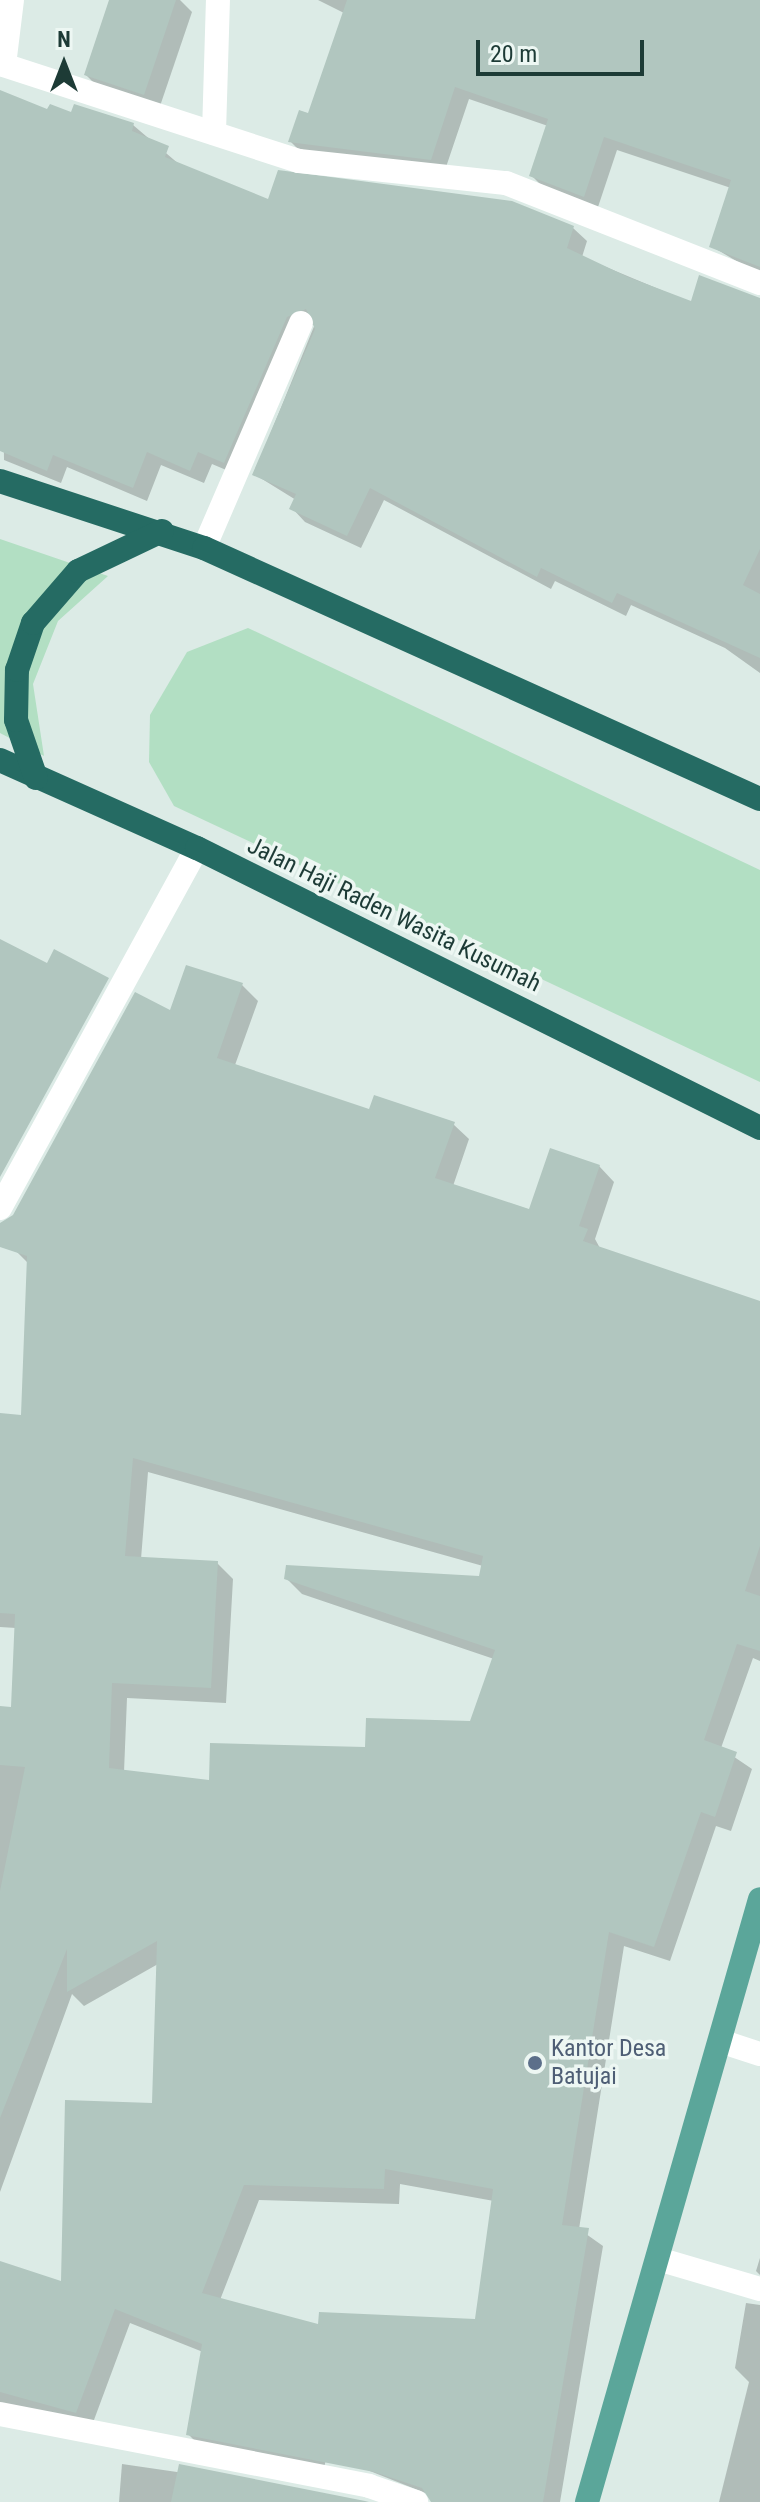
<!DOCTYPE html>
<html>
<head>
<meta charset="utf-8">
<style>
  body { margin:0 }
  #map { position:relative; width:760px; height:2502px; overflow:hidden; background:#dcebe6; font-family:"Roboto Condensed",sans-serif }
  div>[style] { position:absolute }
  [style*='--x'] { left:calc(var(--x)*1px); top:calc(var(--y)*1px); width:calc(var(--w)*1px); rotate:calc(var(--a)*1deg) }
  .green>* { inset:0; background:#b2dfc3 }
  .shadow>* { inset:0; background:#0003 }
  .building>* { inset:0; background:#b1c6bf }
  .minor>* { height:24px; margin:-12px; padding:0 12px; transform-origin:12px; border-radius:12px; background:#fff }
  .major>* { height:24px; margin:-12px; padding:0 12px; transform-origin:12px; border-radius:12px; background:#5ba69a }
  .highway>* { height:24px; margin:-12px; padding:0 12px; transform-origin:12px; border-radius:12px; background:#256b63 }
  .dots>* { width:22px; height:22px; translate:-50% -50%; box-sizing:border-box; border:4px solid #edf7f3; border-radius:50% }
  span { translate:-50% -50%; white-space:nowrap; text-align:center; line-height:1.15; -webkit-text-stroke:7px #edf7f3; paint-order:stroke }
  .street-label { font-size:24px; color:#1d3b36 }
  .service-label { font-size:24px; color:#4e5e75 }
  .left { translate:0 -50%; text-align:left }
  .north { position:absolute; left:24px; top:24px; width:80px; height:80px; -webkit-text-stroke:6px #edf7f3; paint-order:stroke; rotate:0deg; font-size:22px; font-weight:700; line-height:32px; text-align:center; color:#1d3b36 }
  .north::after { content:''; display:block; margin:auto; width:28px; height:36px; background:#1d3b36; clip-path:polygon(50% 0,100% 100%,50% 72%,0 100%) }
  .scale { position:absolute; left:476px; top:40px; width:168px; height:36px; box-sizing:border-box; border:4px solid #1d3b36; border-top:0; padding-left:10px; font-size:24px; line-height:28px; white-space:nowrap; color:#1d3b36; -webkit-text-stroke:6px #edf7f3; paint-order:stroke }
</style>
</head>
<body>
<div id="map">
  <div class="green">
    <div style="clip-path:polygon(0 539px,108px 576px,58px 621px,33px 684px,44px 756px,0 733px)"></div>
    <div style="clip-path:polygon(248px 628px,760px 870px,760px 1082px,174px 806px,149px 762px,150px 715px,187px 652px)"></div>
  </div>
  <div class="shadow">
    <div style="clip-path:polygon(111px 0,180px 0,192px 12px,159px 109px,101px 90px,86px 75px)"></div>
    <div style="clip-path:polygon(318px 0,760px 0,760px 275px,711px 246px,731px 188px,617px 150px,597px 210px,545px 189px,531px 175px,548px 126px,469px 99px,444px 173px,304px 155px,290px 141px,309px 116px,344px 13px)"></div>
    <div style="clip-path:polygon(0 92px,49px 112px,133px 125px,180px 165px,269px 202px,573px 228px,587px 241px,582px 257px,692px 303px,760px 298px,760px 673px,725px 648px,631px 605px,626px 616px,555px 581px,551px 589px,384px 500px,361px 548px,305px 522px,292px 508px,296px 500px,254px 474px,315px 324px,301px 330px,238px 475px,212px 464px,204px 483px,161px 465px,147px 501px,67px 467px,61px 483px,4px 460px)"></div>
    <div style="clip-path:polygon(evenodd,242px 985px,258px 1001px,235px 1065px,371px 1112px,453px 1124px,469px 1139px,453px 1186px,531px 1212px,599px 1166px,614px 1182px,595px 1239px,601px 1250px,760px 1303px,760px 1661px,753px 1658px,721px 1748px,752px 1769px,731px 1831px,716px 1826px,670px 1961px,624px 1946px,579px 2229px,603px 2246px,560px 2502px,448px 2502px,327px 2454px,323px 2473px,204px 2450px,188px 2434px,203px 2352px,130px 2323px,91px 2428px,0 2413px,0 2264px,63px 2284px,154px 2105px,158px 1964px,84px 2006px,72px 1994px,0 2192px,0 1708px,13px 1709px,16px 1628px,0 1627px,0 1415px,23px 1418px,29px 1264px,15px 1250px,172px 1013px,242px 985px,148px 1472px,483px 1566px,481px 1578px,286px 1578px,302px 1594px,494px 1659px,472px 1723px,211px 1782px,124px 1772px,127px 1698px,226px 1703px,233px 1579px,217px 1563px,141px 1559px,148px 1472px,242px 985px,400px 2184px,494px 2201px,476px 2321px,320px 2327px,220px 2300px,259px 2200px,399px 2204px,400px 2184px)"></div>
    <div style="clip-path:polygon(760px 2258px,760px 2275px,756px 2271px)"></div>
    <div style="clip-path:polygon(746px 2303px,760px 2305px,760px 2502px,719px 2502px,749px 2382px,735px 2368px)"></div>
    <div style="clip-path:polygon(122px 2464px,300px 2490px,312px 2502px,119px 2502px)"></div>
  </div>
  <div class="building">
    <div style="clip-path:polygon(109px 0,176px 0,144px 95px,84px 75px)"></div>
    <div style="clip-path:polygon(347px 0,760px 0,760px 267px,709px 247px,731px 180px,604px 137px,584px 197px,529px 176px,548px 119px,455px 87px,431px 160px,288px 142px,299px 110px,308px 113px)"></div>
    <div style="clip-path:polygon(0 90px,47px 109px,50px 104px,71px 112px,74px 104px,134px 123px,132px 131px,169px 146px,165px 157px,268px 199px,278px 170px,512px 201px,574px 226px,567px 248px,628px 277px,691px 301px,699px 275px,760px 298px,760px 549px,743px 585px,760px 594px,760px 658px,617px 593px,612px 603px,541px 568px,537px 577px,370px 488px,347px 536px,289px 509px,296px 494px,252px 475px,315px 329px,306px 309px,287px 317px,224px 463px,198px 452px,190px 471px,147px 452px,133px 488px,53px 455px,47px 471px,0 451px)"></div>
    <div style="clip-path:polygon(0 939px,47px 963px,54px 949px,109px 978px,0 1177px)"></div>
    <div style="clip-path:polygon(evenodd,186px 965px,243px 983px,217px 1058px,369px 1109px,374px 1095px,455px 1122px,435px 1178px,529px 1209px,550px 1148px,600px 1165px,579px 1226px,588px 1229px,583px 1241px,760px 1301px,760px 1546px,745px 1591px,760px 1596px,760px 1651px,737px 1644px,704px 1740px,737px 1752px,715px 1817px,701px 1812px,654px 1947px,609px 1932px,562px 2225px,589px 2228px,543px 2502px,431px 2502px,422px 2488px,374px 2472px,186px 2435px,202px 2344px,115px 2309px,76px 2413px,0 2392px,0 2261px,61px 2281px,65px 2100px,152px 2103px,157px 1941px,67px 1992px,67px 1949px,0 2118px,0 1891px,25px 1767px,0 1765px,0 1706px,11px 1707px,15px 1614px,0 1613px,0 1413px,21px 1415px,27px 1256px,0 1247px,0 1223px,13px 1215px,135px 992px,170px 1010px,186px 965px,133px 1458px,483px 1556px,479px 1576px,286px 1565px,284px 1579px,495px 1650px,470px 1721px,366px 1718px,365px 1747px,210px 1743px,209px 1780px,109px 1768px,112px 1683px,211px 1688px,218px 1561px,125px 1556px,133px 1458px,186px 965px,385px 2169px,493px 2189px,475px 2319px,319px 2312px,318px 2324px,202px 2293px,244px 2185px,384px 2189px,385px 2169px)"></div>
    <div style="clip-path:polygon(179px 2464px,365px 2501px,369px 2502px,171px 2502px)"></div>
  </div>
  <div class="minor">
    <div style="--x:0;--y:64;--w:314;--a:18"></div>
    <div style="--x:299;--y:161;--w:208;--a:6.1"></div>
    <div style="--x:506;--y:183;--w:273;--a:21.5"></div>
    <div style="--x:4;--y:65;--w:65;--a:-83"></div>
    <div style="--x:214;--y:133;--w:133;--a:-88.3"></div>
    <div style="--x:204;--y:548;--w:245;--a:-66.7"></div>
    <div style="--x:0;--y:1208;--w:410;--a:-61.3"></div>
    <div style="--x:720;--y:2041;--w:42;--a:18"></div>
    <div style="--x:658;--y:2259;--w:106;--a:16.4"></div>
    <div style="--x:0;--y:2414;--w:376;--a:11"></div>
    <div style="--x:369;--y:2486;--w:50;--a:18.8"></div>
  </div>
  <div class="major">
    <div style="--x:587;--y:2502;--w:627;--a:-73.99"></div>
  </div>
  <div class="highway">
    <div style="--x:0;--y:481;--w:215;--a:18.2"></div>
    <div style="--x:204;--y:548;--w:610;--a:24.3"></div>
    <div style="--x:0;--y:760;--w:216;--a:24.1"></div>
    <div style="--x:197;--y:848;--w:629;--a:26.44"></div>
    <div style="--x:36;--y:778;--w:61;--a:-109"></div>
    <div style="--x:16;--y:720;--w:50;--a:-88.9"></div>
    <div style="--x:17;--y:670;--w:50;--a:-71.2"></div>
    <div style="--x:33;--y:623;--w:69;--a:-49.1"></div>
    <div style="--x:78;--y:571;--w:93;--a:-25.5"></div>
  </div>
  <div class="dots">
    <div style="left:535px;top:2063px;background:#5c6f8a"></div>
  </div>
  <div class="street-label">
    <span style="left:394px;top:915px;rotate:26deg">Jalan Haji Raden Wasita Kusumah</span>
  </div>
  <div class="service-label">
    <span class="left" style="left:551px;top:2063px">Kantor Desa<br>Batujai</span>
  </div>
  <div class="north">N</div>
  <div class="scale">20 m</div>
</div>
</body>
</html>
